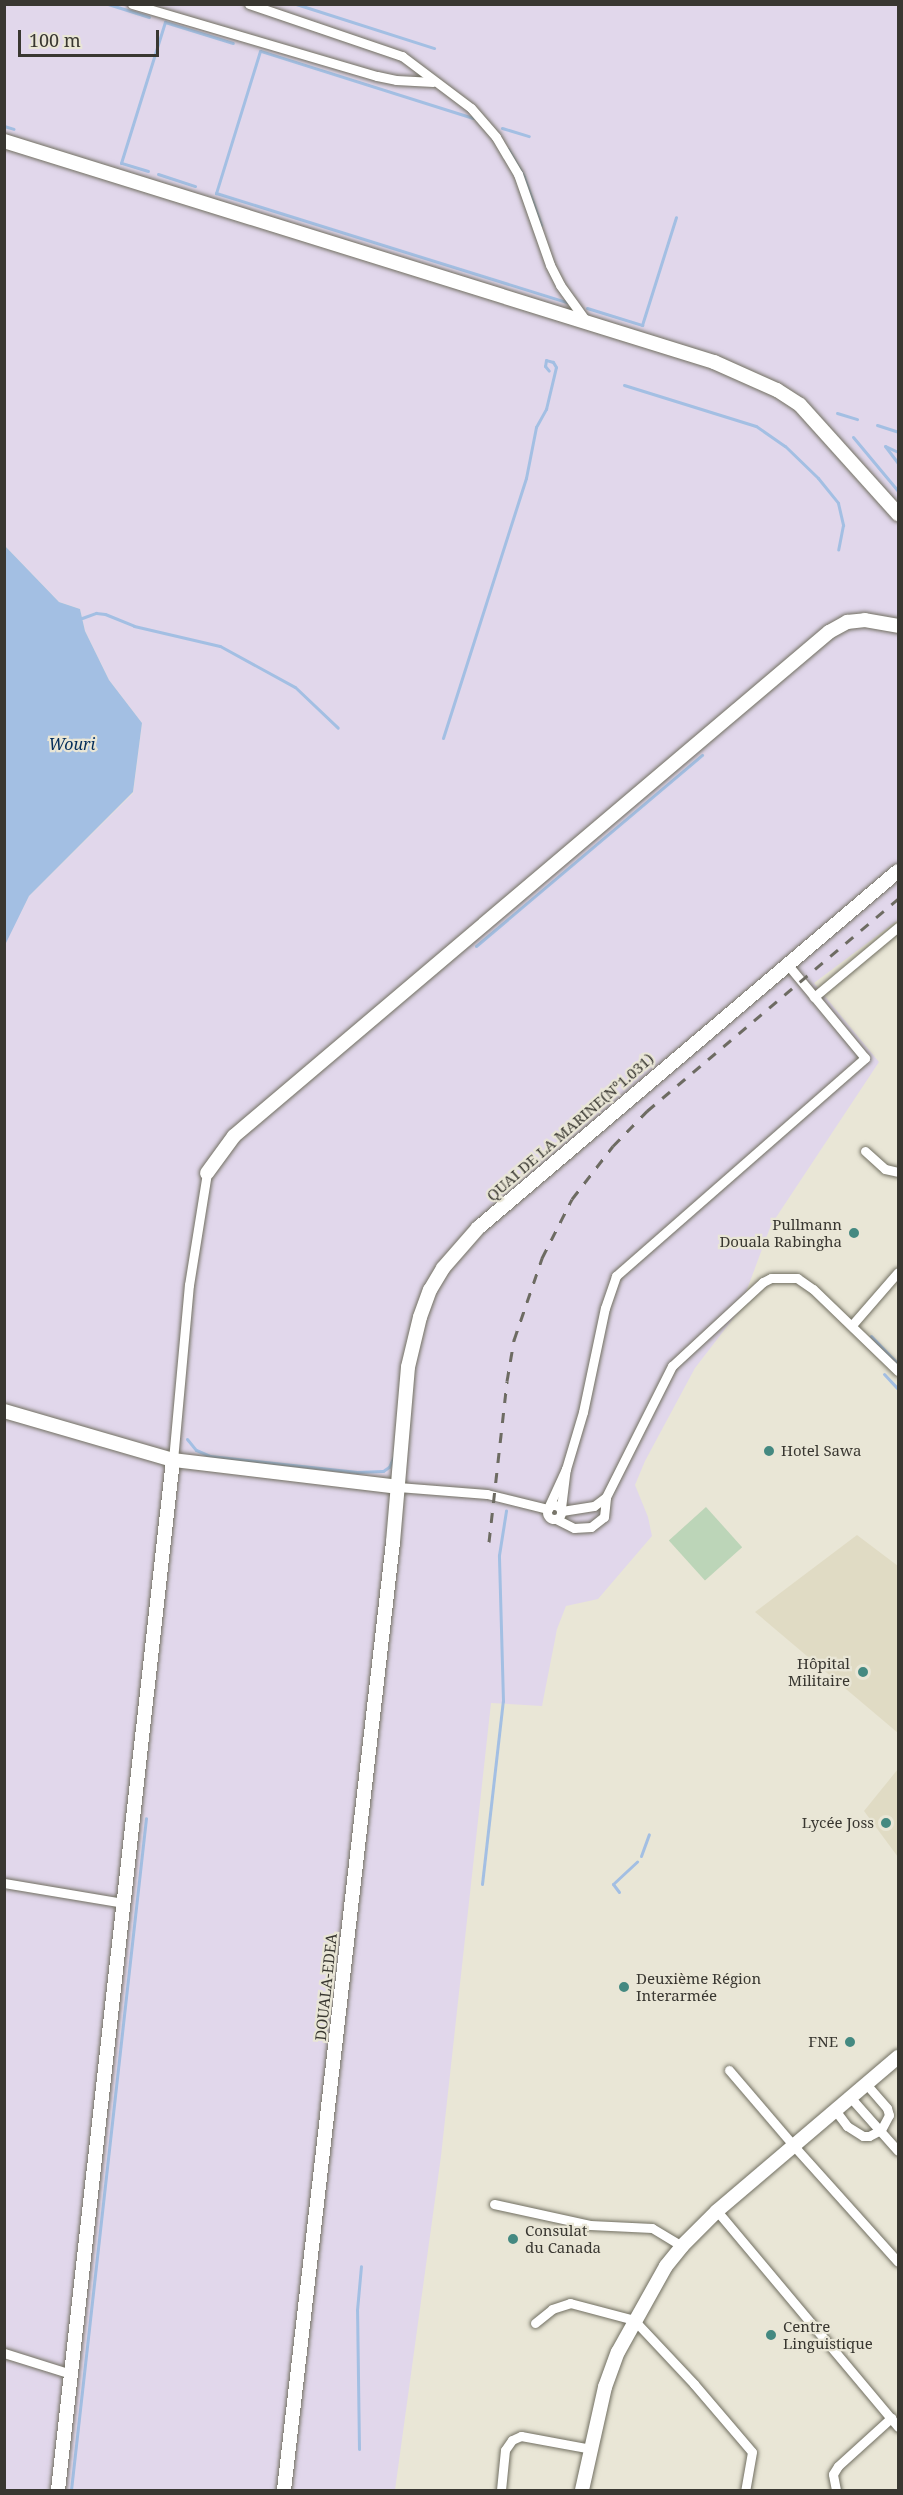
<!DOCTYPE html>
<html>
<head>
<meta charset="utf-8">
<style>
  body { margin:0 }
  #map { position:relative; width:903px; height:2495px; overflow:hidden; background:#e9e6d6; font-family:"Noto Serif",serif }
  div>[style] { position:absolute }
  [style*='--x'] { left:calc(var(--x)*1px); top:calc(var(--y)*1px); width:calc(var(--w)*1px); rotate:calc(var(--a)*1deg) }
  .industrial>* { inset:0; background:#e1d7eb }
  .built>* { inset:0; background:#e0dbc4 }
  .green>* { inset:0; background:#bcd5b8; transform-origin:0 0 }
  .water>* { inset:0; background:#a3bfe3 }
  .stream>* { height:3px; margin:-1.5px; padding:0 1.5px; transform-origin:1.5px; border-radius:1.5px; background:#a3bfe3 }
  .roads { filter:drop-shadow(0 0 2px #716f61) drop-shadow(0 0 2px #716f61) }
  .street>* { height:9px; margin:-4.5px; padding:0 4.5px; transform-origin:4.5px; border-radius:4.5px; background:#fff }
  .street>.ring { margin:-4.5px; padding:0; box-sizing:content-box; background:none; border:9px solid #fff; border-radius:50% }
  .secondary>* { height:14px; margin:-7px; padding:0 7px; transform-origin:7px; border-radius:7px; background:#fff }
  .rail>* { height:3px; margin-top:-1.5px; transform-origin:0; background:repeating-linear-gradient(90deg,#6d6b62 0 10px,transparent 0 20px) }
  .dots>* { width:16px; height:16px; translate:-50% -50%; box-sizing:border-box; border:3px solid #e9e6d6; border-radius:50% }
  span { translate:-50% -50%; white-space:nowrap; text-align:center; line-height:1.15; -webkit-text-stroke:4.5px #e9e6d6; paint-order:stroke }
  .street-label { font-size:15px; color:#393731 }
  .poi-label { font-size:15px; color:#393731 }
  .right { translate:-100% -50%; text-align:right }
  .left { translate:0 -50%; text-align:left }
  .water-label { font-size:16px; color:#052e5a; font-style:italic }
  .frame { position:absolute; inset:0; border:6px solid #393731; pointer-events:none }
  .scale { position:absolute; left:18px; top:30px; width:141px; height:27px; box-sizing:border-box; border:3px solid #393731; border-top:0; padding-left:8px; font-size:18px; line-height:21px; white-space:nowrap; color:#393731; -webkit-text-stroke:4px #e9e6d6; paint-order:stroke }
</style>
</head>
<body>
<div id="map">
  <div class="industrial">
    <div style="clip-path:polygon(5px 5px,898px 5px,898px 920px,814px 983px,879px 1062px,771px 1225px,739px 1311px,695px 1368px,645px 1461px,635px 1485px,648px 1517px,652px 1536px,598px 1599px,566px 1606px,557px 1629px,542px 1706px,491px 1703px,441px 2156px,395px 2490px,5px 2490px,4px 945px,29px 896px,133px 793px,142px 723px,109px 680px,85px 631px,80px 609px,59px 602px,5px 546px)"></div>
  </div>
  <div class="built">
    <div style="clip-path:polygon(857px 1535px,898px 1566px,898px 1733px,755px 1612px)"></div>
    <div style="clip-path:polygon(898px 1769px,898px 1857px,864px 1811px)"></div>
  </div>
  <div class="green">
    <div style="left:706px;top:1507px;width:54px;height:50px;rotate:48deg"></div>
  </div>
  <div class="water">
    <div style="clip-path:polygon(5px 546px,59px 602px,80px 609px,85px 631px,109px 680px,142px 723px,133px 792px,29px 896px,5px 945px)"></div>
  </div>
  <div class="stream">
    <div style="--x:108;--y:4;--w:43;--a:17.6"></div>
    <div style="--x:296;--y:4;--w:145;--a:17.7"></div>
    <div style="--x:473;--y:118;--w:223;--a:-162.5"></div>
    <div style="--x:260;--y:51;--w:149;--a:107.2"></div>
    <div style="--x:216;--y:193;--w:368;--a:17.3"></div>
    <div style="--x:4;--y:126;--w:10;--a:17"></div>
    <div style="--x:502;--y:128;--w:28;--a:17"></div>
    <div style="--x:508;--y:149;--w:32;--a:60"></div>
    <div style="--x:524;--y:177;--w:51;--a:70.5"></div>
    <div style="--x:148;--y:171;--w:28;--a:-163"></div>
    <div style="--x:121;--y:163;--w:148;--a:-72.7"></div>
    <div style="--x:165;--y:22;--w:71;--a:17.2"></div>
    <div style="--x:158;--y:174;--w:39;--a:18"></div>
    <div style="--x:587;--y:308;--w:58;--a:17.2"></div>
    <div style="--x:642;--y:325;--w:113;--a:-72.5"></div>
    <div style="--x:624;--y:385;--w:138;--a:17.3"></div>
    <div style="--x:756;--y:426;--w:35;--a:35"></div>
    <div style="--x:785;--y:446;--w:46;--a:44.1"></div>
    <div style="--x:818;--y:478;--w:32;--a:51"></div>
    <div style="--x:838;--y:503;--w:23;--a:77"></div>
    <div style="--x:843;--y:525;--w:25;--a:101"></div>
    <div style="--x:837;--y:413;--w:21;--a:17"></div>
    <div style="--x:877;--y:425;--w:22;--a:18"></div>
    <div style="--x:853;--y:437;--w:70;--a:50.2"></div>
    <div style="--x:898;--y:452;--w:14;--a:-155"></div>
    <div style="--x:885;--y:446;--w:21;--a:53"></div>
    <div style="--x:82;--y:618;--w:15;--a:-20"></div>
    <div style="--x:96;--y:613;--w:9;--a:6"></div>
    <div style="--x:105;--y:614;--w:31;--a:22"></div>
    <div style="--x:134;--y:626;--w:88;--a:13.1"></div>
    <div style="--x:220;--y:646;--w:85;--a:28.7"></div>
    <div style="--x:295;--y:687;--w:59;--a:43.6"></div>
    <div style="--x:443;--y:738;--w:273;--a:-72.3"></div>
    <div style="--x:526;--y:478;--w:52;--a:-78.9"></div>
    <div style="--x:536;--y:427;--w:21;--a:-61"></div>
    <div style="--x:546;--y:409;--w:43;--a:-76.6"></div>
    <div style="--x:556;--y:367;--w:6;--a:-121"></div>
    <div style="--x:553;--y:362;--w:7;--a:-164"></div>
    <div style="--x:546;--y:360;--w:6;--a:99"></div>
    <div style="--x:545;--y:366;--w:6;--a:51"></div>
    <div style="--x:476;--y:946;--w:296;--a:-40.2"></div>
    <div style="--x:871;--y:1336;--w:39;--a:46"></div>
    <div style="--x:884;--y:1374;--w:19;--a:47"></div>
    <div style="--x:187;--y:1439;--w:14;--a:51"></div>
    <div style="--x:196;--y:1450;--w:15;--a:23"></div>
    <div style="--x:210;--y:1456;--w:148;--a:6.2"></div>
    <div style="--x:357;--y:1472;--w:26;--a:-2"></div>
    <div style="--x:383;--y:1471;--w:7;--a:-34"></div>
    <div style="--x:389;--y:1467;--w:12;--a:-66"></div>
    <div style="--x:641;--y:1856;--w:23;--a:-70"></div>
    <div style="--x:482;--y:1884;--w:184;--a:-83.5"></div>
    <div style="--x:503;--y:1701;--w:146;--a:-91.6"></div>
    <div style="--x:499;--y:1555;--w:45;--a:-81"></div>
    <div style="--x:619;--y:1892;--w:10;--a:-127"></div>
    <div style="--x:613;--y:1884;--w:33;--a:-43"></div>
    <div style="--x:359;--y:2449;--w:139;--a:-90.8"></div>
    <div style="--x:357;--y:2310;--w:44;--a:-84.8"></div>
    <div style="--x:71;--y:2490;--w:676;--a:-83.63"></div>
  </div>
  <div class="roads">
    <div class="street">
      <div style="--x:132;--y:4;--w:255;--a:16.4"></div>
      <div style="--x:377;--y:76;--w:19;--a:12"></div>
      <div style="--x:396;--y:80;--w:37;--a:3"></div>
      <div style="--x:249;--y:4;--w:162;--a:18.8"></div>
      <div style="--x:402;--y:56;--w:86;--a:37"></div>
      <div style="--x:471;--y:108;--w:38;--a:49"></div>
      <div style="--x:496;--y:137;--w:43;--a:59.3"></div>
      <div style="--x:518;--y:174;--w:96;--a:70.6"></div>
      <div style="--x:550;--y:265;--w:22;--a:63"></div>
      <div style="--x:560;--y:285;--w:44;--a:54.2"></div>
      <div style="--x:814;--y:997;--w:109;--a:-39.8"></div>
      <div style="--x:865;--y:1151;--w:27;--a:42"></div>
      <div style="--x:885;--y:1169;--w:13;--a:13"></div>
      <div style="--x:852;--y:1325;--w:70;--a:-49"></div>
      <div style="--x:173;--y:1460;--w:176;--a:-84.8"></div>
      <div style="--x:189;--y:1285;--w:113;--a:-80.9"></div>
      <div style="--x:398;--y:1487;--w:89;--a:4.5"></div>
      <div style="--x:487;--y:1494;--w:63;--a:13.8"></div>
      <div class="ring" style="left:547px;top:1505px;width:5px;height:5px"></div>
      <div style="--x:549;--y:1506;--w:41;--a:-65.3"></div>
      <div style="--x:561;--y:1508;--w:39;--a:-83"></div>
      <div style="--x:566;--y:1469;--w:59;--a:-73.4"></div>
      <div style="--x:583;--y:1412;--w:106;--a:-78.1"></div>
      <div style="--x:605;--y:1308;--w:34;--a:-71"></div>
      <div style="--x:616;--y:1276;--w:331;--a:-41.2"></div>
      <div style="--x:865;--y:1058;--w:121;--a:-129.6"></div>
      <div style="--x:562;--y:1511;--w:32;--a:-9"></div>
      <div style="--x:594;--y:1506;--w:15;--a:-37"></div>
      <div style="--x:606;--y:1497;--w:147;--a:-63.3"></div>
      <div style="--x:672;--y:1366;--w:124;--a:-42.7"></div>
      <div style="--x:763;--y:1282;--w:9;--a:-27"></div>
      <div style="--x:771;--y:1278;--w:26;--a:0"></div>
      <div style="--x:797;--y:1278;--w:19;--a:35"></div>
      <div style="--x:813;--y:1289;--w:118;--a:44"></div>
      <div style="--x:556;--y:1519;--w:20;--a:27"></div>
      <div style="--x:574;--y:1528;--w:17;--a:-3"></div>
      <div style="--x:591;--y:1527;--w:16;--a:-38"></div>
      <div style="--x:604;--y:1517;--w:20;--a:-84"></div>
      <div style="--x:4;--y:1883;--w:122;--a:9.5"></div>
      <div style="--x:729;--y:2070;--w:99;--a:49.5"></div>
      <div style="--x:793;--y:2145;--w:157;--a:48.1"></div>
      <div style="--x:850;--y:2097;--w:72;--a:48.4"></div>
      <div style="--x:835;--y:2110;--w:20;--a:53"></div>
      <div style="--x:847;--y:2126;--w:19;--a:32"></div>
      <div style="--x:863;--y:2136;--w:6;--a:0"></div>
      <div style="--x:869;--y:2136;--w:13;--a:-27"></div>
      <div style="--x:881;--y:2130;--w:17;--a:-62"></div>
      <div style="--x:889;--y:2115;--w:7;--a:-106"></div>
      <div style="--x:887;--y:2108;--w:32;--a:-131"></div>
      <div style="--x:494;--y:2204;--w:98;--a:12.3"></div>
      <div style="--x:590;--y:2225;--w:62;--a:2.8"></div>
      <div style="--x:652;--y:2228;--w:35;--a:31"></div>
      <div style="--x:717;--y:2211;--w:282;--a:50"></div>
      <div style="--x:535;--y:2323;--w:22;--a:-39"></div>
      <div style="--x:552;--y:2309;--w:19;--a:-18"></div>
      <div style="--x:570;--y:2303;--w:66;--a:14.9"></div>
      <div style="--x:634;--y:2320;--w:88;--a:46.8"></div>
      <div style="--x:694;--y:2384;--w:89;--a:49.5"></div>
      <div style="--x:752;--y:2452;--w:39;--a:100"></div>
      <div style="--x:4;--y:2353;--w:70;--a:17.4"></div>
      <div style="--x:501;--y:2490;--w:40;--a:-84.3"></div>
      <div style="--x:505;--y:2450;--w:12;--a:-55"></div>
      <div style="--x:512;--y:2440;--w:10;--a:-24"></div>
      <div style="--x:521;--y:2436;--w:71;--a:10.5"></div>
      <div style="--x:836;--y:2490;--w:16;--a:-101"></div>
      <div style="--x:833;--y:2474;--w:9;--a:-58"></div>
      <div style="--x:838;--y:2466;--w:72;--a:-42.2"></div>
    </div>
    <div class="secondary">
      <div style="--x:4;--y:141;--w:744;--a:17.29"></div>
      <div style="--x:714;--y:362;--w:69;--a:24"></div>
      <div style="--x:777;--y:390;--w:27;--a:33"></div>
      <div style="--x:800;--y:405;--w:147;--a:48"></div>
      <div style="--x:207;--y:1173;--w:46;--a:-53.9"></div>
      <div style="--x:234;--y:1136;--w:780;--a:-40.27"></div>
      <div style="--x:829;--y:632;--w:21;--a:-29"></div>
      <div style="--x:847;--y:622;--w:18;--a:-6"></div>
      <div style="--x:865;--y:620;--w:34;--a:10"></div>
      <div style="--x:4;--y:1411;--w:176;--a:16.2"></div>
      <div style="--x:173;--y:1460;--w:227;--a:6.8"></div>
      <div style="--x:58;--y:2490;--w:1036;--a:-83.63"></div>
      <div style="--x:284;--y:2490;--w:954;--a:-83.44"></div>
      <div style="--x:393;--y:1542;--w:176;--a:-85.1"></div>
      <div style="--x:408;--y:1367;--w:51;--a:-76.5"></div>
      <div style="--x:420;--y:1317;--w:29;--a:-70"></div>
      <div style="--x:430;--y:1290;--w:26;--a:-59"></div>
      <div style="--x:443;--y:1268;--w:53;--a:-48.8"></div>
      <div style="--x:478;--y:1228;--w:551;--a:-40.36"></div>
      <div style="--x:582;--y:2490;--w:106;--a:-77.4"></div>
      <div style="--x:605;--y:2387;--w:37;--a:-70"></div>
      <div style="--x:618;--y:2352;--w:98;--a:-60.8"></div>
      <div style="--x:666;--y:2266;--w:26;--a:-51"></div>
      <div style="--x:682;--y:2246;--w:49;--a:-45"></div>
      <div style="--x:717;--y:2211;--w:238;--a:-40.4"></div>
    </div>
  </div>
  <div class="rail">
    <div style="--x:489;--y:1542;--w:162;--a:-83.6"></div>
    <div style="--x:507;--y:1381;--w:42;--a:-80.3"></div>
    <div style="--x:514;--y:1340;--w:87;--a:-71.1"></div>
    <div style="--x:542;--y:1258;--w:66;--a:-63"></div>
    <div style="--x:572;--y:1199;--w:67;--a:-52.3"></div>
    <div style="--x:613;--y:1146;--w:49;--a:-45.8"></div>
    <div style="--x:647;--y:1111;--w:329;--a:-40.2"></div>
  </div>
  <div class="dots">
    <div style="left:854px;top:1233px;background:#448981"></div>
    <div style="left:769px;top:1451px;background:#448981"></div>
    <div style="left:863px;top:1672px;background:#448981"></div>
    <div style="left:886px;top:1823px;background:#448981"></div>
    <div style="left:624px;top:1987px;background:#448981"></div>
    <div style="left:850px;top:2042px;background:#448981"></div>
    <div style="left:513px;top:2239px;background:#448981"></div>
    <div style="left:771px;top:2335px;background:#448981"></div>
  </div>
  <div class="street-label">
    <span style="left:570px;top:1127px;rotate:-41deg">QUAI DE LA MARINE(N°1.031)</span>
    <span style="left:326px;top:1987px;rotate:-84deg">DOUALA-EDEA</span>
  </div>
  <div class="poi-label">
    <span class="right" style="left:842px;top:1233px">Pullmann<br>Douala Rabingha</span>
    <span class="left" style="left:781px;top:1451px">Hotel Sawa</span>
    <span class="right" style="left:850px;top:1672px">Hôpital<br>Militaire</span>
    <span class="right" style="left:874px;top:1823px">Lycée Joss</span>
    <span class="left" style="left:636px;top:1987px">Deuxième Région<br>Interarmée</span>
    <span class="right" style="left:838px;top:2042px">FNE</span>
    <span class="left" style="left:525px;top:2239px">Consulat<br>du Canada</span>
    <span class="left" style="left:783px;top:2335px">Centre<br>Linguistique</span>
  </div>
  <div class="water-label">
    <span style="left:72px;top:744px">Wouri</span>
  </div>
  <div class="frame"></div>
  <div class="scale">100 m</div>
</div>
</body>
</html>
